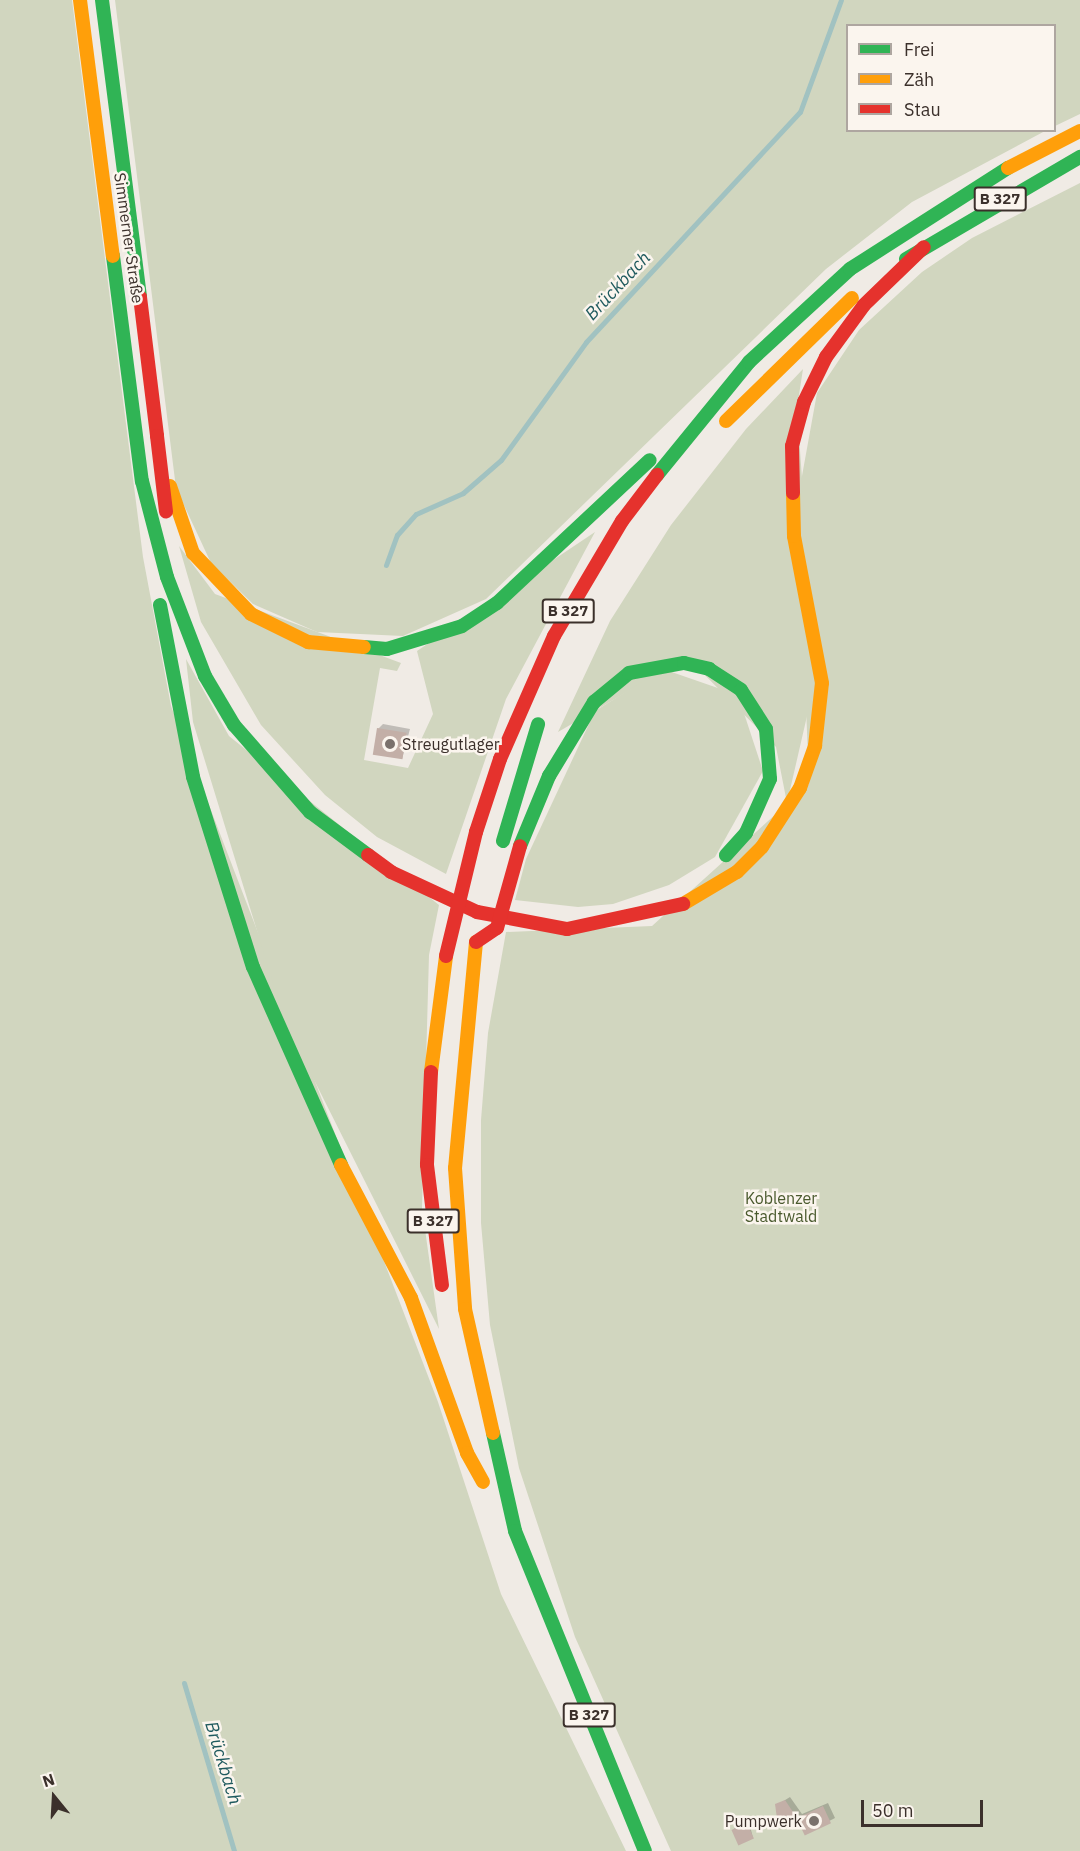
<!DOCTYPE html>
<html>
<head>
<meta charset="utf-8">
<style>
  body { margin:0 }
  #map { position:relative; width:1080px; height:1851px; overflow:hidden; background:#f0ebe5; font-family:"IBM Plex Sans",sans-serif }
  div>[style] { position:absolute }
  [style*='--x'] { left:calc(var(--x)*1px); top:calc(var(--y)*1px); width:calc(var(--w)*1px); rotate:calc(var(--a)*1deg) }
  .green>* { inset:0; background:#d1d6bf }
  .shadow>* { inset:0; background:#0003 }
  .stream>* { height:5px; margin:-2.5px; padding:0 2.5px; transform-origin:2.5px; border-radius:2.5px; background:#a1c2c1 }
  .building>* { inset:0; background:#c3afa7; transform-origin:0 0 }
  .fast>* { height:14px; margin:-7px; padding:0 7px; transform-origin:7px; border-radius:7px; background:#30b455 }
  .slow>* { height:14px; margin:-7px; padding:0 7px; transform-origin:7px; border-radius:7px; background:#ff9f0a }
  .jam>* { height:14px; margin:-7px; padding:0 7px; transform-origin:7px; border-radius:7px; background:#e5322d }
  .jam-bridge>* { height:14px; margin:-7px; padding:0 7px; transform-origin:7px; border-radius:7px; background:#e5322d }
  .dots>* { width:16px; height:16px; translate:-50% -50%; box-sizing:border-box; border:3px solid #fbf5ee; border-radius:50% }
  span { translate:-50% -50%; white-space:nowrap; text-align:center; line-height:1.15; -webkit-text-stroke:5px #fbf5ee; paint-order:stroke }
  .shield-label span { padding:2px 4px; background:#fbf5ee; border:2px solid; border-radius:4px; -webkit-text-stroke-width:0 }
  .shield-label { font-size:15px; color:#3b302b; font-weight:700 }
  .street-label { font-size:16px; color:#3b302b }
  .poi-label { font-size:16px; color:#3b302b }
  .left { translate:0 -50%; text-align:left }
  .right { translate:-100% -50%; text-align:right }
  .park-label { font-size:16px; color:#4a5a2e }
  .water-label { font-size:18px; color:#1f5a5e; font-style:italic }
  .legend { position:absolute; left:846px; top:24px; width:210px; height:108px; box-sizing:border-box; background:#fbf5ee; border:2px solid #aea6a0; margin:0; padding:8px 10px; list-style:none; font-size:18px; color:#3b302b }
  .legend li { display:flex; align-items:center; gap:12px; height:30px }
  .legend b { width:30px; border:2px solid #aea6a0 }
  .north { position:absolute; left:24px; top:1767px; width:60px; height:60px; -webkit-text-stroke:4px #fbf5ee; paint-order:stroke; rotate:342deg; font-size:16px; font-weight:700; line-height:24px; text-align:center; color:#3b302b }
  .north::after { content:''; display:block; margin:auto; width:21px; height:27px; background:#3b302b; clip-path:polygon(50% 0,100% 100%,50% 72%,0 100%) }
  .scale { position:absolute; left:861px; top:1800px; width:122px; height:27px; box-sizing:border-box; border:3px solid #3b302b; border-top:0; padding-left:8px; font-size:18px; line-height:21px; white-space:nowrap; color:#3b302b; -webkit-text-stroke:4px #fbf5ee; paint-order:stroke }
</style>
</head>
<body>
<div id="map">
  <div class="green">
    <div style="clip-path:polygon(0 0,72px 0,143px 557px,171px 706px,438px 1402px,501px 1594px,626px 1851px,0 1851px)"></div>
    <div style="clip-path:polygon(115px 0,1080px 0,1080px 114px,1055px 126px,1054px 26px,848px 26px,848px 130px,1045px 131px,912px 202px,826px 269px,486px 599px,403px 636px,317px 632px,253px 604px,211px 563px,176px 488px)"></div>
    <div style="clip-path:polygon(1080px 183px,1080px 1851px,671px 1851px,575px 1637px,519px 1468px,490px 1325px,481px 1223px,481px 1120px,488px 1033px,506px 932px,652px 926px,809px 784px,798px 498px,817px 393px,859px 330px,922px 272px,972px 238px)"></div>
    <div style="clip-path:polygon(803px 369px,797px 408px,816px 677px,787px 803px,776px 747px,687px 657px,558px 732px,610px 621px,671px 525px,746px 429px)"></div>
    <div style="clip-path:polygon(595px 532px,506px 699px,446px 874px,377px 837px,325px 795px,261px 725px,201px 622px,179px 546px,215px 594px,401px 663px,397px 671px,380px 668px,364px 760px,408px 768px,433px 714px,417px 651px)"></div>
    <div style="clip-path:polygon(186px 659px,229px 736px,439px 905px,429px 955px,422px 1208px,439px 1329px,285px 1022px,193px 722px)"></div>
    <div style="clip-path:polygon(663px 669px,738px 695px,763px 771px,715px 857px,669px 885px,613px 904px,578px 907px,515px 900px,526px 859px,595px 711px)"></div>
  </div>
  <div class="shadow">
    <div style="clip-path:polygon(383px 724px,410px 729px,402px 759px,378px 729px)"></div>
    <div style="clip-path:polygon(790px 1797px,802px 1814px,828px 1803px,835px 1818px,806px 1833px,798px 1816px,779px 1824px,777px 1805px)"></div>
    <div style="clip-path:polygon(749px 1822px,753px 1838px,733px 1830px,735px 1828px)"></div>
  </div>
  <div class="stream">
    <div style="--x:386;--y:565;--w:32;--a:-70"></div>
    <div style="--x:397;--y:535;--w:28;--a:-48"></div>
    <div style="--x:416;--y:514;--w:51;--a:-24.1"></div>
    <div style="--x:463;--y:493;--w:50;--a:-41"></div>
    <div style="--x:501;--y:460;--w:145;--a:-54.2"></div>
    <div style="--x:586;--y:342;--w:314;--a:-47.1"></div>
    <div style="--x:800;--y:112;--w:119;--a:-69.9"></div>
    <div style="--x:184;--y:1683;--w:175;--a:73.4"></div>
  </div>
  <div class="building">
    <div style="left:377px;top:728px;width:30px;height:27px;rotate:9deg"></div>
    <div style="clip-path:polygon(785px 1800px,797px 1818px,778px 1826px,775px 1804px)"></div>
    <div style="left:823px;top:1806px;width:19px;height:29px;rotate:65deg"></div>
    <div style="left:747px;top:1823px;width:17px;height:17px;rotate:66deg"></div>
  </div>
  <div class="fast">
    <div style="--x:102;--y:0;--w:299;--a:82.7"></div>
    <div style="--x:113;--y:256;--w:227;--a:82.7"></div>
    <div style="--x:906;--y:259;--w:202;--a:-30.4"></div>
    <div style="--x:657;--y:475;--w:146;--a:-50.8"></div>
    <div style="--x:749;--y:362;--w:137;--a:-42.6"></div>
    <div style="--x:850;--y:269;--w:188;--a:-32.6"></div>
    <div style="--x:142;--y:481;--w:99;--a:75.4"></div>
    <div style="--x:167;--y:577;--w:106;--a:69"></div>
    <div style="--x:205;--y:676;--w:57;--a:59.4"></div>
    <div style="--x:234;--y:725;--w:116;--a:48.9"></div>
    <div style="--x:310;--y:812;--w:72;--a:36.6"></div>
    <div style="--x:160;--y:605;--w:175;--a:79.1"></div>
    <div style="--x:193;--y:777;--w:199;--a:72.5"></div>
    <div style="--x:253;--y:967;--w:217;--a:66"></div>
    <div style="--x:364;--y:647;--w:23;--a:5"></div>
    <div style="--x:387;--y:649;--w:78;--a:-17"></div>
    <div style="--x:462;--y:626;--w:42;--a:-33.3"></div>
    <div style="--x:497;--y:603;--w:209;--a:-43.1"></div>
    <div style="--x:503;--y:841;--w:122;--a:-73.3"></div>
    <div style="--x:520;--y:846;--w:76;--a:-67.5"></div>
    <div style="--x:549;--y:776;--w:87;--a:-58.7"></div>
    <div style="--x:594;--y:702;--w:45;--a:-39.6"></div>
    <div style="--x:629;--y:673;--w:56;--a:-10.3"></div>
    <div style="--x:684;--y:663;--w:26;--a:13"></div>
    <div style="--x:709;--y:669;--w:38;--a:33"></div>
    <div style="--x:741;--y:690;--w:46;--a:57.3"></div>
    <div style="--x:766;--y:729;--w:50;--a:85.4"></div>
    <div style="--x:770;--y:779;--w:59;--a:114"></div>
    <div style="--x:746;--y:833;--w:30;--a:132"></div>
    <div style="--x:493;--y:1433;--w:100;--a:77.3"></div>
    <div style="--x:515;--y:1531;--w:345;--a:67.9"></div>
  </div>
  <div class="slow">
    <div style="--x:80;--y:0;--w:258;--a:82.7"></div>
    <div style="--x:1008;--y:168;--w:81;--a:-27.2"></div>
    <div style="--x:726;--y:421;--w:176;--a:-44.3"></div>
    <div style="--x:170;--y:486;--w:71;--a:71.1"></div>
    <div style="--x:193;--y:553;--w:84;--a:46.4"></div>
    <div style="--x:251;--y:614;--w:64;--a:26.2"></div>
    <div style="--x:308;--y:642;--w:56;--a:5.1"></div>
    <div style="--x:683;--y:904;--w:63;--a:-30.7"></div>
    <div style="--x:737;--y:872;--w:35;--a:-45"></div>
    <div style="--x:762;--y:847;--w:70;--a:-57.2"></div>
    <div style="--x:800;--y:788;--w:45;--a:-70.3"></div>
    <div style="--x:815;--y:746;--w:63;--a:-83.7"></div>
    <div style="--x:822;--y:683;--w:150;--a:-100.8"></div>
    <div style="--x:794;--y:536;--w:43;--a:-91.3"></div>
    <div style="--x:476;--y:942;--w:227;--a:95.3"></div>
    <div style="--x:455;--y:1168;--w:141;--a:85.9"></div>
    <div style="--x:465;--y:1309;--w:127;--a:77.3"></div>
    <div style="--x:431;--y:1072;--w:117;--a:-82.6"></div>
    <div style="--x:341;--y:1165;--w:150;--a:62.2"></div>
    <div style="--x:411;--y:1298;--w:165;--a:70.1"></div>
    <div style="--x:467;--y:1453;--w:33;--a:61"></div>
  </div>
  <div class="jam">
    <div style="--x:140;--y:297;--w:140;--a:83"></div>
    <div style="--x:157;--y:436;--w:76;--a:83.2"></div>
    <div style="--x:793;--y:493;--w:47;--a:-91.2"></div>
    <div style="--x:792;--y:446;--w:46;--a:-74.7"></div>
    <div style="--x:804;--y:402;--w:50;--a:-63.9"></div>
    <div style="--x:826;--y:357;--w:64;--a:-53.8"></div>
    <div style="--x:864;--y:305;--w:83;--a:-44"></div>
    <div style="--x:476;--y:832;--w:77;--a:-71.8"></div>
    <div style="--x:500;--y:759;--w:134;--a:-66.3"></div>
    <div style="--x:554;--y:636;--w:134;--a:-59.4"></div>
    <div style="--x:622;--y:521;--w:58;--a:-52.7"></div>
    <div style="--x:368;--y:855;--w:29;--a:36"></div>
    <div style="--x:391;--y:872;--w:95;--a:24.9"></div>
    <div style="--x:477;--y:912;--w:92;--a:10.7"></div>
    <div style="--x:567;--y:929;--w:119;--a:-12.2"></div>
    <div style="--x:431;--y:1072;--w:93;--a:92.5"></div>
    <div style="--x:427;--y:1165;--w:121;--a:82.9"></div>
  </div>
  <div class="jam-bridge">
    <div style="--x:476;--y:942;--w:25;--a:-34"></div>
    <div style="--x:497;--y:928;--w:85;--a:-74.3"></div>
    <div style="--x:446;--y:956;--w:128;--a:-76.4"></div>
  </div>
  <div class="dots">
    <div style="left:390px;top:744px;background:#7a716c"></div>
    <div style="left:814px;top:1821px;background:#7a716c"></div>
  </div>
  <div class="shield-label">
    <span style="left:1000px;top:199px">B 327</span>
    <span style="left:568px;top:611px">B 327</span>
    <span style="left:433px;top:1221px">B 327</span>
    <span style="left:589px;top:1715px">B 327</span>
  </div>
  <div class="street-label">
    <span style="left:129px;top:238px;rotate:82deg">Simmerner Straße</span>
  </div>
  <div class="poi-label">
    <span class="left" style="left:402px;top:744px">Streugutlager</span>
    <span class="right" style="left:802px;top:1821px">Pumpwerk</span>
  </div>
  <div class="park-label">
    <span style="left:781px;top:1207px">Koblenzer<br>Stadtwald</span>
  </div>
  <div class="water-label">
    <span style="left:618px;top:286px;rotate:-47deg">Brückbach</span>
    <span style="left:223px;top:1763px;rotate:73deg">Brückbach</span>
  </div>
  <ul class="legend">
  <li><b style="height:8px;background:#30b455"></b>Frei</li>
  <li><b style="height:8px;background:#ff9f0a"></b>Zäh</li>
  <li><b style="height:8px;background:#e5322d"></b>Stau</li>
  </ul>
  <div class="north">N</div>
  <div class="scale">50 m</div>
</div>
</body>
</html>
